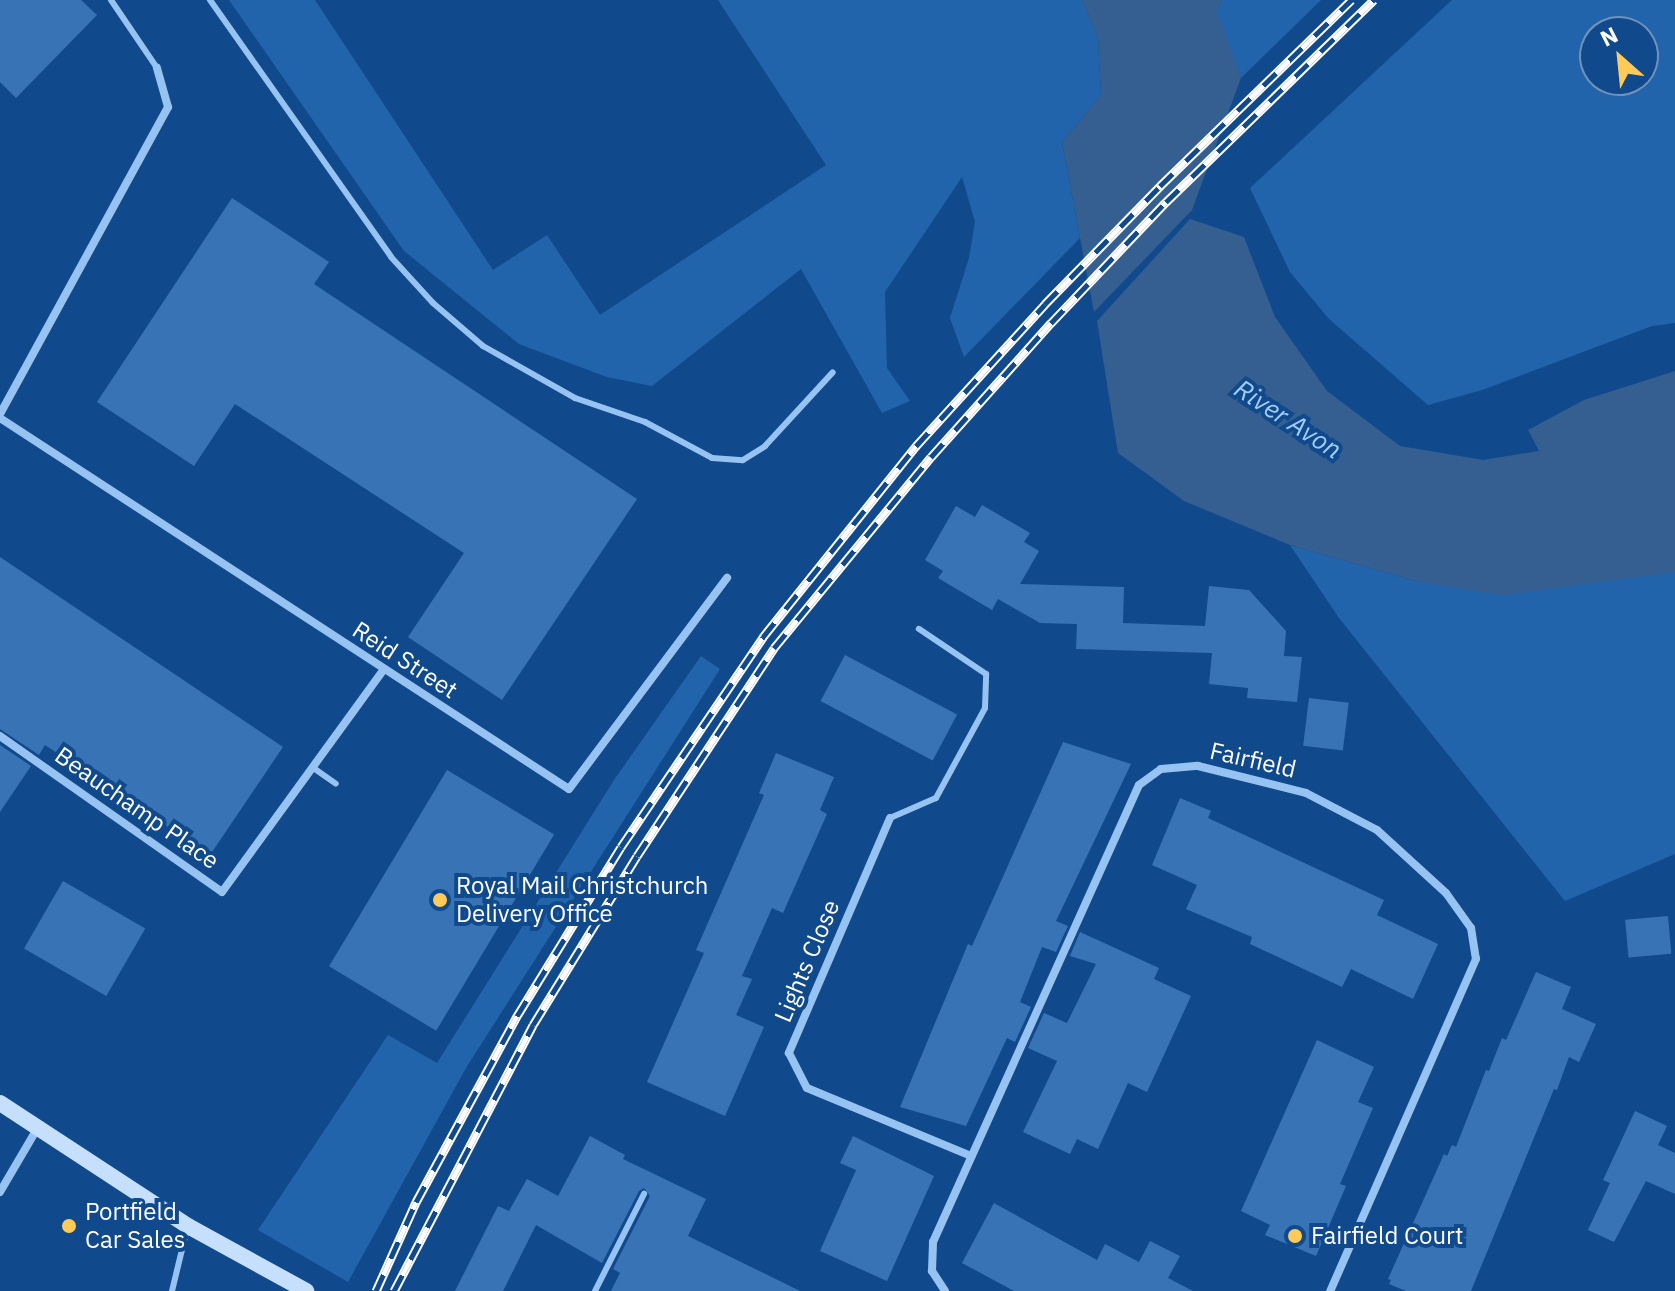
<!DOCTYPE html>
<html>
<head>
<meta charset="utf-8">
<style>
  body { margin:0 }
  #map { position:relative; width:1675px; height:1291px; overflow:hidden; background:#104a8c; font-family:"IBM Plex Sans",sans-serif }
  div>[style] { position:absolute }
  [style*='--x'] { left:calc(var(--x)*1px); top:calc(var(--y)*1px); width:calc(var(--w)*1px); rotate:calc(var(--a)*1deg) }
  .green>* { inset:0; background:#2264ab }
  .water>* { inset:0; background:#345f90 }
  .building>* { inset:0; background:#3874b5; transform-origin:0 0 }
  .service>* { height:6px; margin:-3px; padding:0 3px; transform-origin:3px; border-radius:3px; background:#97c3f2 }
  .minor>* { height:8px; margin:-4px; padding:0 4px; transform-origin:4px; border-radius:4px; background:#97c3f2 }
  .secondary>* { height:16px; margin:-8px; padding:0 8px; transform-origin:8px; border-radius:8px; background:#c5dffc }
  .rail>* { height:9px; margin-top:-4.5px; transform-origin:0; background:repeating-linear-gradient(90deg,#104a8c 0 18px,#fff 0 36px); box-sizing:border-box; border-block:2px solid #fff }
  .dots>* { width:22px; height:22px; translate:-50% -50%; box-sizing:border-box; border:4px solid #104a8c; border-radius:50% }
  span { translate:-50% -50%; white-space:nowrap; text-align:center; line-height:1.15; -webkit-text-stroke:8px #104a8c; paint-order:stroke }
  .street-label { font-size:24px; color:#fff }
  .poi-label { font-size:24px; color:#fff }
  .left { translate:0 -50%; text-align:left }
  .water-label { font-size:26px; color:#a2cdf9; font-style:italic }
  .north { position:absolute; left:1579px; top:16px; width:80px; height:80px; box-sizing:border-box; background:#104a8c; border:2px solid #7092ba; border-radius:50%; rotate:333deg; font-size:22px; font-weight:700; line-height:32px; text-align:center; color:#fff }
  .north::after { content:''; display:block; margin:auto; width:28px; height:36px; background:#ffca58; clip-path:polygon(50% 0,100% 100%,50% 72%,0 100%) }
</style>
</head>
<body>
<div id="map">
  <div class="green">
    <div style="clip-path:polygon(229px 0,315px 0,493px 270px,547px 235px,600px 315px,826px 165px,718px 0,1082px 0,1098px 38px,1101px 95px,1062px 142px,1080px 238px,964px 357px,950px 318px,969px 258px,975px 222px,962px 177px,885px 292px,887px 368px,910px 401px,882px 413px,801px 269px,652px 386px,607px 377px,519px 344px,404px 251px)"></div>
    <div style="clip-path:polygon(1222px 0,1321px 0,1241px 78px,1216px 12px)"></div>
    <div style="clip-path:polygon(evenodd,1452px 0,1675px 0,1675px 323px,1652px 326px,1482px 390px,1428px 405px,1329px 319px,1290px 272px,1250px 188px,1452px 0,1595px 32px,1643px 32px,1643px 80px,1595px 80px,1595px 32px)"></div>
    <div style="clip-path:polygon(1290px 545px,1419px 582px,1675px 572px,1675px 854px,1565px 901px,1339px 618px)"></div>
    <div style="clip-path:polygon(701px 656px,720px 669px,466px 1068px,348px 1282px,258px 1230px,388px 1035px,437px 1063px,614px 780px)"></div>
  </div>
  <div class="water">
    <div style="clip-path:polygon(1082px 0,1222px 0,1217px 12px,1241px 78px,1192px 210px,1094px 312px,1062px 142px,1101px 95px,1098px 38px)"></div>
    <div style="clip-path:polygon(1190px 219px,1244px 237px,1275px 317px,1327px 391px,1400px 446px,1483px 460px,1539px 451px,1528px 430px,1584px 400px,1675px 371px,1675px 572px,1503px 595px,1419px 582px,1290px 545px,1184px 501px,1118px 453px,1097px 321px)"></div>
  </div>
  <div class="building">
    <div style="clip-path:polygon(0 0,81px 0,97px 15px,16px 98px,0 82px)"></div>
    <div style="clip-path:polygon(232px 198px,329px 262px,314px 284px,637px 499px,502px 700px,408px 637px,464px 553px,235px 404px,194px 466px,97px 402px)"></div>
    <div style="clip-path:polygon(982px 505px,1030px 533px,1024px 542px,1039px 551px,1020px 584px,1124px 587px,1123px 623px,1205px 626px,1209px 586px,1249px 590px,1286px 631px,1284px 656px,1302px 657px,1297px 702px,1247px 698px,1248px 688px,1209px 684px,1212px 653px,1076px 649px,1077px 624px,1040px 623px,998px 599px,992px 610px,938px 578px,943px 571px,925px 560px,956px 506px,975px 517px)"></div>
    <div style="clip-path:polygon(0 557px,283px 747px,210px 855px,45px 745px,39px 755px,0 729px)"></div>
    <div style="left:845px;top:655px;width:127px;height:52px;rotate:28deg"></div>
    <div style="left:1309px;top:698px;width:40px;height:48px;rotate:7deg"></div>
    <div style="clip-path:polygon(1063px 742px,1131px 764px,1056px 921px,1068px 926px,1056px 952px,1042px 947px,1020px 1002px,1031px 1007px,1015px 1042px,1007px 1038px,966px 1126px,900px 1107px,968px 944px,972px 946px)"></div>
    <div style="clip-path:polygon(0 745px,31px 766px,0 812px)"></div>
    <div style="clip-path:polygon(776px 753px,834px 777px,820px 810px,827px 814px,783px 913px,772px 908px,742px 976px,752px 979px,736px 1015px,764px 1027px,725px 1116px,647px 1082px,704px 953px,696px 950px,764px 795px,759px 793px)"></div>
    <div style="left:447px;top:770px;width:125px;height:229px;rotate:31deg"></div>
    <div style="clip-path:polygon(1180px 798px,1211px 811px,1208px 818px,1384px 900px,1377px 915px,1438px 944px,1413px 999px,1351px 969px,1342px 987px,1250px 944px,1252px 937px,1186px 909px,1197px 885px,1152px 865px)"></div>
    <div style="left:63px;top:881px;width:95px;height:78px;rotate:30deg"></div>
    <div style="left:1668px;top:916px;width:38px;height:43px;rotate:85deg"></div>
    <div style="clip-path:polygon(1080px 932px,1159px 968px,1154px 979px,1191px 996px,1147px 1092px,1128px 1083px,1098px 1149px,1077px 1139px,1070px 1154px,1023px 1132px,1057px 1061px,1028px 1048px,1044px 1013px,1067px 1023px,1096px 964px,1070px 956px)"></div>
    <div style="clip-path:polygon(1536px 972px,1571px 987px,1562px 1009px,1596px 1024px,1579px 1062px,1569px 1057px,1557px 1090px,1554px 1089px,1471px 1291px,1406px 1291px,1389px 1284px,1391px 1280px,1388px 1279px,1444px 1154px,1447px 1156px,1452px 1145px,1456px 1147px,1486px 1070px,1489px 1071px,1502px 1038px,1506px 1040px)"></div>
    <div style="clip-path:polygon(1317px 1040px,1374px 1067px,1358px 1102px,1373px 1108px,1340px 1184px,1346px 1186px,1316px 1256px,1265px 1235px,1270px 1225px,1241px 1211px)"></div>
    <div style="clip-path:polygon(1635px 1111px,1667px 1126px,1658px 1145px,1675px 1153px,1675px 1194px,1646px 1181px,1614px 1242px,1588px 1230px,1610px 1183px,1603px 1180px)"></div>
    <div style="clip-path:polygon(590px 1136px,625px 1155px,623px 1159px,706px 1199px,688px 1236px,800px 1291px,611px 1291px,620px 1273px,613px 1269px,650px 1196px,644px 1188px,639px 1191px,602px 1263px,536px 1225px,503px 1291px,455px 1291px,498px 1206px,509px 1211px,527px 1179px,558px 1196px)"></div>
    <div style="clip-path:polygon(853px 1136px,934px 1176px,887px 1281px,820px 1251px,856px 1170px,840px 1163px)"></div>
    <div style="clip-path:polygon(994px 1203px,1097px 1260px,1105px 1244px,1139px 1262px,1150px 1241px,1180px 1256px,1168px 1278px,1193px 1291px,1014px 1291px,962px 1263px)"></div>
  </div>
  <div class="service">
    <div style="--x:111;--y:0;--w:82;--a:55.9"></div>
    <div style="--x:210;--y:0;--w:314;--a:54.8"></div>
    <div style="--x:391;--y:257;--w:62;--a:47.6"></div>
    <div style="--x:433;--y:303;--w:66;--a:40.7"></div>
    <div style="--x:483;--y:346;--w:106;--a:29.5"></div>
    <div style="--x:575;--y:398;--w:74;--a:18.9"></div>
    <div style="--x:645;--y:422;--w:76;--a:28.2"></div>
    <div style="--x:712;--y:458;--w:31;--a:4"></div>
    <div style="--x:743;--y:460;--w:26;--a:-32"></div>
    <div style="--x:765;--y:446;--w:100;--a:-47.4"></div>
    <div style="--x:312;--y:767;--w:29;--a:35"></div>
    <div style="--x:890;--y:818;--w:50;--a:-23.5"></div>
    <div style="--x:936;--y:798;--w:102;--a:-61.4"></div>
    <div style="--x:985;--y:708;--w:34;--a:-88"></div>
    <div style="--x:986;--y:674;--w:81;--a:-146.1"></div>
    <div style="--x:172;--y:1291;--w:64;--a:-76.4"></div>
    <div style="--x:595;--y:1291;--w:109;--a:-63.2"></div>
  </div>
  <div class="minor">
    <div style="--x:0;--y:414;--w:350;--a:-61.3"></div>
    <div style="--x:168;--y:107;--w:41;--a:-105.8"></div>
    <div style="--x:0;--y:418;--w:679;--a:33.11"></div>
    <div style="--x:569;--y:789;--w:264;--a:-53.2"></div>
    <div style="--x:0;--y:736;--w:271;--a:35.1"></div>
    <div style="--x:222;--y:892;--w:274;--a:-54"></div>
    <div style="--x:890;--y:818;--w:256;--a:113.3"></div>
    <div style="--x:789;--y:1053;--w:39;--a:63"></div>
    <div style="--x:807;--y:1088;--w:178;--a:22.5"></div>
    <div style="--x:0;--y:1192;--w:73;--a:-59.6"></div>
    <div style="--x:945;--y:1291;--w:24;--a:-123"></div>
    <div style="--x:932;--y:1271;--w:29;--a:-88"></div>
    <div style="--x:933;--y:1242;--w:501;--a:-65.74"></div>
    <div style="--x:1139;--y:785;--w:27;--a:-36"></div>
    <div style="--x:1161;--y:769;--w:37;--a:-5"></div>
    <div style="--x:1198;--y:766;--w:111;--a:14"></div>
    <div style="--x:1306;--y:793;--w:80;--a:27.5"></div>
    <div style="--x:1377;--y:830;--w:93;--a:42.4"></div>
    <div style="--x:1446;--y:893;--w:43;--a:54.5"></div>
    <div style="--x:1471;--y:928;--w:31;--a:81"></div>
    <div style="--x:1476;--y:959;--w:363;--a:113.7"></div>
  </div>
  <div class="secondary">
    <div style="--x:0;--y:1103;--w:225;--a:33.2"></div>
    <div style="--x:188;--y:1226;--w:135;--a:28.8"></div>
  </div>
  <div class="rail">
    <div style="--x:376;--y:1291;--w:98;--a:-65.8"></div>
    <div style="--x:416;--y:1202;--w:212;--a:-61.5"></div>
    <div style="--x:517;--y:1016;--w:198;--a:-58.4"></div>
    <div style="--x:621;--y:847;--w:254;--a:-55.9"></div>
    <div style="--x:763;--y:637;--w:245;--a:-51.3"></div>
    <div style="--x:916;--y:446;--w:192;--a:-47.7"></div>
    <div style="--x:1045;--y:304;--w:165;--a:-45.7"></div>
    <div style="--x:1160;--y:186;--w:267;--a:-44.2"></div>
    <div style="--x:394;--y:1291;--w:300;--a:-62.4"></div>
    <div style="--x:533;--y:1025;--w:198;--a:-58.4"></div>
    <div style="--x:637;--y:856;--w:249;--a:-56.6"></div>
    <div style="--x:774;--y:648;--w:247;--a:-50.6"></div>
    <div style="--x:931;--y:457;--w:180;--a:-48.2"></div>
    <div style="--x:1051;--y:323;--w:167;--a:-46.5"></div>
    <div style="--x:1166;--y:202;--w:290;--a:-44.2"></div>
  </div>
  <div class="dots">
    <div style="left:440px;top:900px;background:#ffca58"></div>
    <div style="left:69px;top:1226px;background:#ffca58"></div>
    <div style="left:1295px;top:1236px;background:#ffca58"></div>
  </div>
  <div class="street-label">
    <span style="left:405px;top:660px;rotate:33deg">Reid Street</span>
    <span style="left:1253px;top:760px;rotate:13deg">Fairfield</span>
    <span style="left:137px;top:808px;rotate:35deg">Beauchamp Place</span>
    <span style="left:807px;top:961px;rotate:-67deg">Lights Close</span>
  </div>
  <div class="poi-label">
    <span class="left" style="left:456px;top:900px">Royal Mail Christchurch<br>Delivery Office</span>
    <span class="left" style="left:85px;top:1226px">Portfield<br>Car Sales</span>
    <span class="left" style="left:1311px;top:1236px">Fairfield Court</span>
  </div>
  <div class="water-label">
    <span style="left:1288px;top:419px;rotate:33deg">River Avon</span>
  </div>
  <div class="north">N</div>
</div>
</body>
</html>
